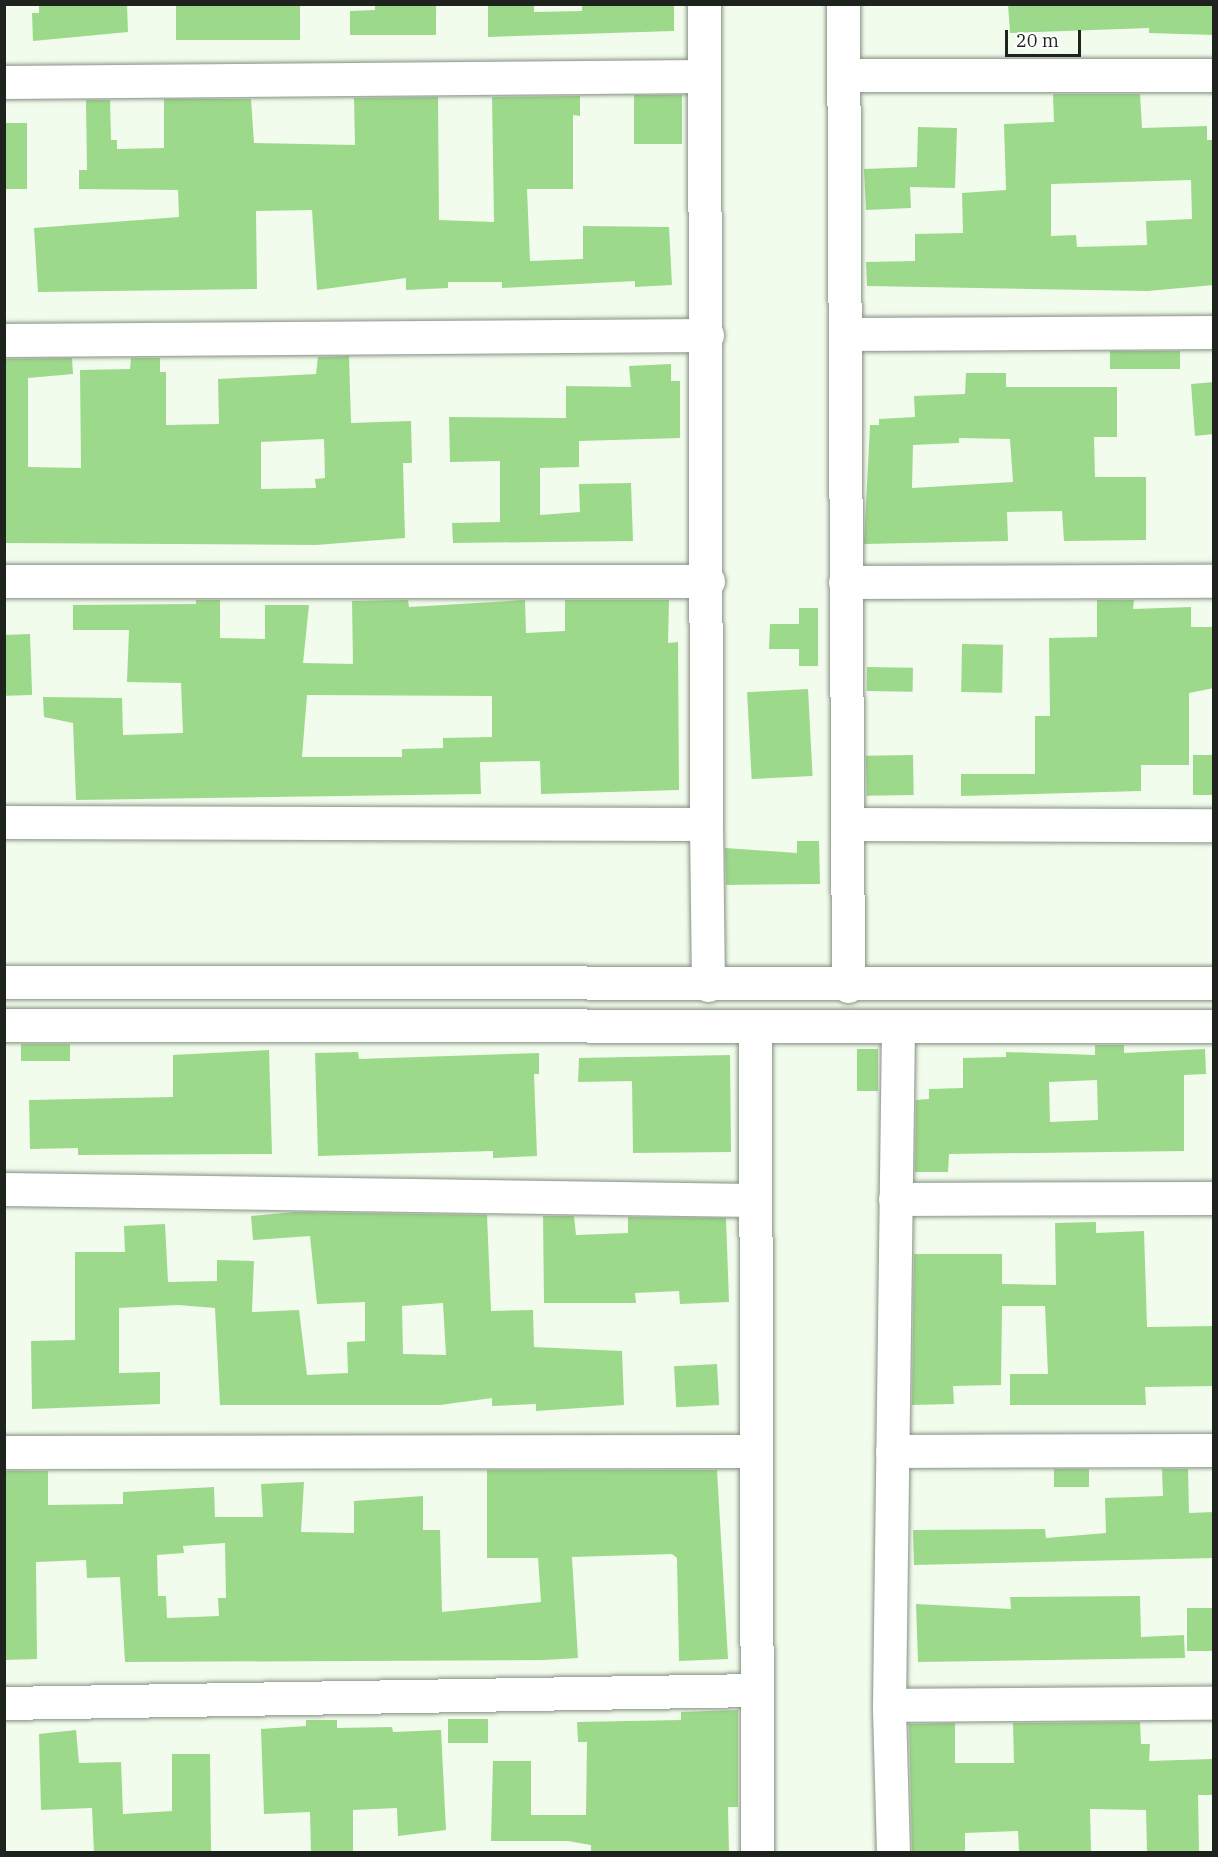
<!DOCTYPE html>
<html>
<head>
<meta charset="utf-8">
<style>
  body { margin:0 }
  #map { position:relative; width:1218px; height:1857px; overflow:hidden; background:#f1fced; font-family:"IBM Plex Serif",serif }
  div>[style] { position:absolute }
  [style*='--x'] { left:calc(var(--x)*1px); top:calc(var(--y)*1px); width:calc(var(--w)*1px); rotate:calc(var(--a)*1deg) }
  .building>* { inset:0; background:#9dd98a; transform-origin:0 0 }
  .roads { filter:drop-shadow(0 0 2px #869183) drop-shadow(0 0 2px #869183) }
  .minor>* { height:33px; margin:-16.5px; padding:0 16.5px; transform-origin:16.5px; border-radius:16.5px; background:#fff }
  span { translate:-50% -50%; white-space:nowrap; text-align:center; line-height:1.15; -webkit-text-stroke:4.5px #fff; paint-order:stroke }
  .frame { position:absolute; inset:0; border:6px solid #1f231e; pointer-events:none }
  .scale { position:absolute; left:1005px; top:30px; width:76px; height:27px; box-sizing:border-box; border:3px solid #1f231e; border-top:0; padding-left:8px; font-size:18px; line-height:21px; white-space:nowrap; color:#1f231e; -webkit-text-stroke:4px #fff; paint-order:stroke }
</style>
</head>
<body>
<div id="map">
  <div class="building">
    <div style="clip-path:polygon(39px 4px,127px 4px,128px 32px,33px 41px,32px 13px,39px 13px)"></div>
    <div style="left:176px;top:4px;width:124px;height:36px"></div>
    <div style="clip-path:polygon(375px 4px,436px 4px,436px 35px,350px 35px,350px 11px,375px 10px)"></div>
    <div style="clip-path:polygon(488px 4px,534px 4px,534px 12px,582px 11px,582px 4px,674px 4px,674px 31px,488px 37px)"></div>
    <div style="clip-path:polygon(1008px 4px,1214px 4px,1214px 35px,1149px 33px,1149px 28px,1010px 33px)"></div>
    <div style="clip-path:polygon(evenodd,1053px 94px,1140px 94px,1142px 128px,1207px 126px,1207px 140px,1214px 140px,1214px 285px,1148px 291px,867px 286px,866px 262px,915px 261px,915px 234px,963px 233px,962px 193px,1006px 190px,1004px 124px,1054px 122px,1053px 94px,1191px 180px,1192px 219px,1146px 221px,1147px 245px,1077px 247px,1076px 235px,1051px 236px,1051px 184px,1191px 180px)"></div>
    <div style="left:634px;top:95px;width:48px;height:49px"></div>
    <div style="clip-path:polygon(580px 96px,580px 116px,573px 115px,573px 189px,527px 189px,530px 261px,583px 259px,583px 226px,669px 227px,672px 285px,635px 287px,635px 281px,502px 288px,502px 282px,448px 282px,448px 288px,406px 290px,406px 278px,317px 290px,312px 210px,256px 211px,257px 289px,38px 292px,34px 228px,179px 217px,178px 190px,79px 189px,79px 170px,87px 170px,86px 100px,110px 100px,111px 140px,117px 140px,117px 149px,164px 148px,164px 99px,251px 99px,254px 143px,355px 145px,354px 98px,438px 97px,439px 220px,494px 222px,492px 97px)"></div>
    <div style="left:4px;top:123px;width:23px;height:66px"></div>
    <div style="clip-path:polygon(918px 127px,957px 128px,955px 188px,910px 187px,911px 208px,866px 210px,864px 169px,917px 167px)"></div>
    <div style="left:1110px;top:351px;width:70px;height:18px"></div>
    <div style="clip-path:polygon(evenodd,349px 356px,351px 423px,411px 421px,412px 463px,403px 463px,405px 538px,316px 545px,4px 543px,4px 359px,72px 358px,73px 374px,28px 378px,28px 467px,81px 468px,80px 370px,130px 369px,131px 358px,160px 358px,160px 372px,166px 372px,166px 425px,219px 424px,218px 379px,316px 374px,318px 357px,349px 356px,324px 439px,325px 478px,315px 479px,316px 488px,261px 489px,261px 442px,324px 439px)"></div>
    <div style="clip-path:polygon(671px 364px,671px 381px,680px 381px,680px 438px,579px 441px,579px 467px,540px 468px,540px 515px,580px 512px,579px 484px,631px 483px,633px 541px,453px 543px,452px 523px,500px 522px,500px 461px,450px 462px,449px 417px,566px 418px,566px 386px,631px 387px,629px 366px)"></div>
    <div style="clip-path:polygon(evenodd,966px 373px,1006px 373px,1006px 387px,1117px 387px,1117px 437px,1094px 437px,1095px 477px,1146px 477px,1146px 540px,1064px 541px,1062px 511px,1007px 512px,1008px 541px,864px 544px,870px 425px,879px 425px,879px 419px,915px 417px,914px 396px,965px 394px,966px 373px,959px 438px,1010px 439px,1013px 482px,912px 488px,913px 445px,959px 443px,959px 438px)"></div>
    <div style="clip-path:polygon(1214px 382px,1214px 434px,1195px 436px,1191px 384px)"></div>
    <div style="clip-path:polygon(evenodd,196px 600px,220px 600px,220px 638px,265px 639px,265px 605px,309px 605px,303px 663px,353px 664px,352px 601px,408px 600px,409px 607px,525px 600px,526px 633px,565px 631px,565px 600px,669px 600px,668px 643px,678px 642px,679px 790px,541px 794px,540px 761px,480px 762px,481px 794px,76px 800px,73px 723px,44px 717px,43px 697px,122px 698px,123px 735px,183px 733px,181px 683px,127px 682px,129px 630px,73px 630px,73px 605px,196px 604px,196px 600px,307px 695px,492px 696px,492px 737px,443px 738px,443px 748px,402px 749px,402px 757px,302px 757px,307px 695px)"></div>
    <div style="clip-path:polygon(1097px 600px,1134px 600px,1133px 609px,1191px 607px,1191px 627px,1214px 627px,1214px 688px,1189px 693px,1189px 765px,1141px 765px,1141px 791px,961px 796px,961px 774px,1035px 774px,1035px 716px,1050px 716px,1049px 638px,1097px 637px)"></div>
    <div style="clip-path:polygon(799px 608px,818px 608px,818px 666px,799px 666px,799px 649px,769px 649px,770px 624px,799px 624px)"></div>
    <div style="left:30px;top:634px;width:61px;height:26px;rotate:88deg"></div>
    <div style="left:962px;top:644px;width:41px;height:48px;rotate:1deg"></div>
    <div style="left:867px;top:667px;width:46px;height:24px;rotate:1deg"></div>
    <div style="left:808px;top:689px;width:87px;height:61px;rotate:87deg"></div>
    <div style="left:913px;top:755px;width:40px;height:47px;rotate:89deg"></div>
    <div style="left:1214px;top:755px;width:40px;height:21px;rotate:90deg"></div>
    <div style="clip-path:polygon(797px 841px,819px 841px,820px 884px,726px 885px,725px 848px,797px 853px)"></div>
    <div style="left:21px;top:1044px;width:49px;height:17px"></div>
    <div style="clip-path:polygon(evenodd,1095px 1045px,1124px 1045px,1124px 1053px,1205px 1049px,1206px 1074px,1184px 1075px,1184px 1151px,949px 1154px,948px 1172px,915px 1172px,916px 1100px,929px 1099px,929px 1089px,963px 1088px,963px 1058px,1006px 1057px,1006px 1052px,1095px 1055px,1095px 1045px,1097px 1080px,1098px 1120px,1050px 1122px,1049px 1082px,1097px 1080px)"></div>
    <div style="left:878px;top:1049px;width:42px;height:21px;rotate:90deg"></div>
    <div style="clip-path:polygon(269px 1050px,272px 1154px,78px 1155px,78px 1148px,30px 1149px,29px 1100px,173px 1097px,173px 1055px)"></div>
    <div style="clip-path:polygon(358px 1052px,359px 1059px,539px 1053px,539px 1074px,534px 1074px,537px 1156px,493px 1158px,493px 1151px,318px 1156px,315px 1053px)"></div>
    <div style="clip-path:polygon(730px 1055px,731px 1152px,633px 1153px,632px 1081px,578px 1082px,579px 1058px)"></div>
    <div style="clip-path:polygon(evenodd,295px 1212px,487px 1215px,491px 1311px,533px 1310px,534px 1347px,622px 1351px,624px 1405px,536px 1411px,536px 1404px,492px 1406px,492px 1398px,440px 1405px,220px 1405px,215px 1308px,178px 1305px,119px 1308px,119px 1373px,160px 1372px,160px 1404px,32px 1409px,31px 1341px,75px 1340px,75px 1252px,125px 1252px,124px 1226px,165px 1224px,168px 1282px,217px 1281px,217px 1260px,254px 1261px,252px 1312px,299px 1310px,307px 1375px,348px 1373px,347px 1342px,365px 1341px,365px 1302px,317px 1304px,310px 1236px,253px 1240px,251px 1216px,295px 1212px,443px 1303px,446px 1355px,403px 1354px,402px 1306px,443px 1303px)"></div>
    <div style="clip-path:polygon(543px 1216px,574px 1216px,576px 1235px,628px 1233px,628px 1217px,726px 1218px,729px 1302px,680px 1304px,679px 1291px,635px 1293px,636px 1303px,544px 1303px)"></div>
    <div style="clip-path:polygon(1096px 1222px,1096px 1233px,1144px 1231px,1147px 1327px,1214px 1326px,1214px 1386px,1145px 1387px,1146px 1405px,1010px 1405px,1010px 1374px,1048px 1374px,1045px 1306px,1002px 1306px,1001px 1385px,953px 1386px,954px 1404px,912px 1405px,914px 1254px,1002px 1254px,1002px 1284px,1056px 1285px,1055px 1223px)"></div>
    <div style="left:717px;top:1364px;width:41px;height:43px;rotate:87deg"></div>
    <div style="left:1054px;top:1469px;width:35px;height:18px"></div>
    <div style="clip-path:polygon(1162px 1469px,1188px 1469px,1189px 1513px,1214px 1512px,1214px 1558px,914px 1565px,913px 1530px,1045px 1529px,1046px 1538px,1106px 1533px,1105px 1498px,1163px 1496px)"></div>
    <div style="clip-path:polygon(evenodd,487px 1470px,717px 1470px,728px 1659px,679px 1661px,677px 1558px,672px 1554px,572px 1557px,578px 1658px,544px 1660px,125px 1662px,120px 1577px,87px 1578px,86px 1560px,36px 1562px,37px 1659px,4px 1660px,5px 1471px,48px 1471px,48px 1505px,123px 1504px,123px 1492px,214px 1487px,215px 1517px,263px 1517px,261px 1484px,304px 1482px,301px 1532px,354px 1533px,354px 1501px,423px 1496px,423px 1530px,440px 1530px,442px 1612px,541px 1602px,538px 1558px,487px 1558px,487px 1470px,225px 1543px,226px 1598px,218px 1598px,219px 1616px,167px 1618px,166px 1596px,158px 1596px,157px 1555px,184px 1553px,183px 1546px,225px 1543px)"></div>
    <div style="clip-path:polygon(1140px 1596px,1141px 1637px,1184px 1635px,1185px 1658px,918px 1662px,916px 1604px,1011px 1609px,1010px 1597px)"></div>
    <div style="left:1187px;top:1608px;width:27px;height:43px"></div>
    <div style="clip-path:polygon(738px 1710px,738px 1807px,728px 1807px,729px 1852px,591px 1852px,591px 1845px,568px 1841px,491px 1841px,493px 1761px,531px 1761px,531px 1815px,586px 1815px,587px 1742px,578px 1742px,577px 1722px,681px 1720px,681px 1712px)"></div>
    <div style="left:488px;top:1719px;width:24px;height:40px;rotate:90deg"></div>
    <div style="clip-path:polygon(306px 1720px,337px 1720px,337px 1728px,392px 1727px,393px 1732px,441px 1730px,446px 1830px,398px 1836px,397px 1808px,353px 1810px,353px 1852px,311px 1852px,310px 1812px,264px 1814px,261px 1729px,306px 1726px)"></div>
    <div style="clip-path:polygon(1140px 1722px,1141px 1744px,1150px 1744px,1149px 1761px,1212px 1759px,1213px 1795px,1198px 1795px,1199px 1852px,1147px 1852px,1146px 1810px,1090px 1809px,1091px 1852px,1019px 1852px,1018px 1831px,965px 1833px,965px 1852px,912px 1852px,909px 1724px,955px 1723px,955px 1763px,1014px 1763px,1013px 1723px)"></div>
    <div style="clip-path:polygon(76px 1730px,79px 1763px,121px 1762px,123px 1814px,172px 1811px,172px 1754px,210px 1754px,211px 1852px,94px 1852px,92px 1808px,41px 1810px,39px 1734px)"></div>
  </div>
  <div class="roads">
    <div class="minor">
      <div style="--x:704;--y:4;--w:820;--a:89.86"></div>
      <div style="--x:843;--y:4;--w:982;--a:89.71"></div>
      <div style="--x:844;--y:75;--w:370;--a:0"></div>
      <div style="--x:4;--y:82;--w:700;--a:-0.49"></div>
      <div style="--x:845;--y:334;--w:369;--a:-0.3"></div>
      <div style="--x:4;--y:340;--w:703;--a:-0.41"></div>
      <div style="--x:4;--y:581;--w:704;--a:0"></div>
      <div style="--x:845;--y:582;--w:369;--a:-0.2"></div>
      <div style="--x:4;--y:822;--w:702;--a:0.16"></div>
      <div style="--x:706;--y:824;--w:161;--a:89.3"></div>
      <div style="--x:848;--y:824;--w:366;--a:0.2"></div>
      <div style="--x:4;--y:982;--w:1210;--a:0.05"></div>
      <div style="--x:4;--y:1025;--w:1210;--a:0.05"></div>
      <div style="--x:755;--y:1029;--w:823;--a:89.86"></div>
      <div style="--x:4;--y:1189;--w:750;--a:0.84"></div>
      <div style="--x:895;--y:1199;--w:319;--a:-0.2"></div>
      <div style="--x:892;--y:1451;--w:322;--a:-0.2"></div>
      <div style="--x:4;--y:1452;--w:750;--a:-0.08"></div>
      <div style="--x:4;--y:1703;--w:750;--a:-0.99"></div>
      <div style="--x:889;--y:1705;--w:325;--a:-0.4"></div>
      <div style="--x:893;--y:1852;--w:147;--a:-91.6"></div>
      <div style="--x:889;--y:1705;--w:676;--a:-89.24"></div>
    </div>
  </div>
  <div class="frame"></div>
  <div class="scale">20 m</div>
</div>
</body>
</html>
